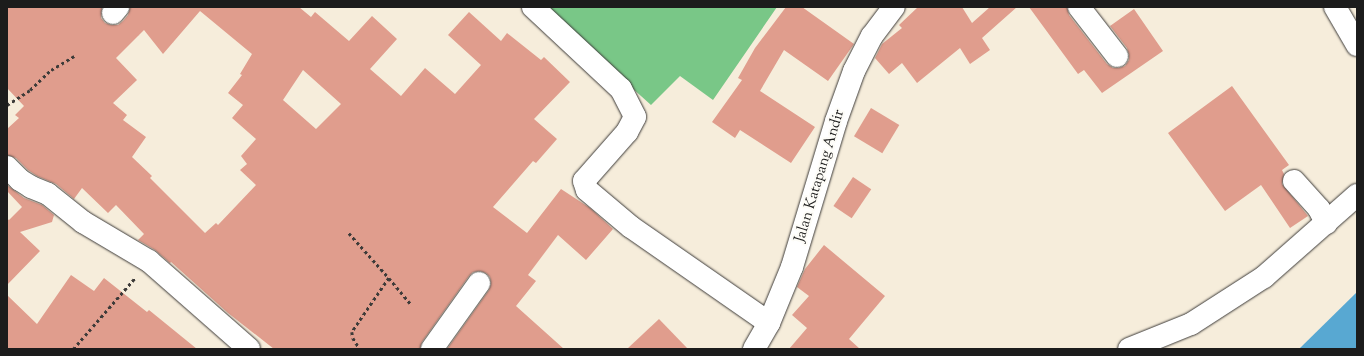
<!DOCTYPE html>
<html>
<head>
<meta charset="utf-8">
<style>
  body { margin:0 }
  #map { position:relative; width:1364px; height:356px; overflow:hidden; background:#f6eddb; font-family:"Sorts Mill Goudy",serif }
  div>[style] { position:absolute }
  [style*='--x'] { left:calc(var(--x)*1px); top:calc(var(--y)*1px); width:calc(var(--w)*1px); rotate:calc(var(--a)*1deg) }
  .green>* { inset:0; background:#79c787 }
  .water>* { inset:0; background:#58a8d2 }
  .building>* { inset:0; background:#e09d8d; transform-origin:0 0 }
  .path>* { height:2.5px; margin-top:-1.25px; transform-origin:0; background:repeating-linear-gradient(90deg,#3d3b39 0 3px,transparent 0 6px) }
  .roads { filter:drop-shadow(0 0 1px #3d3b39) drop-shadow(0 0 1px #3d3b39) }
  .minor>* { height:22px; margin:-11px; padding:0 11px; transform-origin:11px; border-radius:11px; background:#fff }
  span { translate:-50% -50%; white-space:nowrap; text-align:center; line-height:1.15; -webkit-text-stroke:4px #fdfcf7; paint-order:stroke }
  .street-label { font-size:15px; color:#1c1c1c }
  .frame { position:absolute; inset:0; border:8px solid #1c1c1c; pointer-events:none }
</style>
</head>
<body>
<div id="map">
  <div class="green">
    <div style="clip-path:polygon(542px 7px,777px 7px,713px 100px,680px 76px,651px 105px)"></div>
  </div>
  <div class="water">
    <div style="clip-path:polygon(1357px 292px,1357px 349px,1299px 349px)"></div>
  </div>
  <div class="building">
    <div style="clip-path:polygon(evenodd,7px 7px,102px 7px,101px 18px,105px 23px,111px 25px,118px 25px,123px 21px,128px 15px,130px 7px,299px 7px,311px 17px,315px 12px,349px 41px,372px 16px,397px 39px,370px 69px,401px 96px,425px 68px,455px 94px,481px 65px,448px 35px,469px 12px,501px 41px,507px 33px,541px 60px,544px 57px,570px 82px,534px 119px,557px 139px,536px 163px,533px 161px,493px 207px,527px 233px,561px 189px,590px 208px,613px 229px,586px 260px,558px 235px,528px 275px,536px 281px,516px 306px,564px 349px,447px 349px,489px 290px,491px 284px,490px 277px,486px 273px,480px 271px,473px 272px,469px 276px,422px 342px,420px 349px,274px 349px,228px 313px,171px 262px,170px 263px,155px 250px,138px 240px,144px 234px,116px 205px,108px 213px,82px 188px,74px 199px,56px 184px,37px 176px,28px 170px,16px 158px,7px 155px,7px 129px,19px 118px,15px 115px,24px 106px,7px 88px,7px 7px,200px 11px,252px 54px,240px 74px,242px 75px,228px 93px,243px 105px,232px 118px,256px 139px,241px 156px,247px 164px,240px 170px,256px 185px,218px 225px,216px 223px,205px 233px,150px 178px,152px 176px,132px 157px,146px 137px,123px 120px,127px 115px,113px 103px,137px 80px,116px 58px,144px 30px,163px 54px,200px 11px,7px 7px,303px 70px,341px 104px,316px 129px,283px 100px,303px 70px)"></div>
    <div style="clip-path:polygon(786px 7px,802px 7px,854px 44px,828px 81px,784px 50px,760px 91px,815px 127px,791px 163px,740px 130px,735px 138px,712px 122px,742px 80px,738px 78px,755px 48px)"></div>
    <div style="clip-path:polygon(918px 7px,962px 7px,972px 23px,990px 7px,1017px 7px,982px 38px,990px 50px,970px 64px,960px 48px,917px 83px,902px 63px,889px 74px,875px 58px,882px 44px,902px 28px,899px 25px)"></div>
    <div style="clip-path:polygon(1029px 7px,1067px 7px,1069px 15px,1107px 64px,1113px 68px,1119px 68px,1125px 66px,1129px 60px,1129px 55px,1127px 48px,1110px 26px,1134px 9px,1163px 51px,1102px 93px,1084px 70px,1078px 74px)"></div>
    <div style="clip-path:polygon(1232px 86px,1289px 165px,1282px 170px,1284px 174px,1282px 184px,1308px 216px,1290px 228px,1261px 185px,1225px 211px,1168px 133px)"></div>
    <div style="left:871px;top:108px;width:33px;height:33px;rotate:31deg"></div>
    <div style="left:853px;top:177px;width:22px;height:35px;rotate:34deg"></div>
    <div style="clip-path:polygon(7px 185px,24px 198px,42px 205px,54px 215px,52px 222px,20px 232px,40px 251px,7px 285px,7px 219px,9px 220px,22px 207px,7px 191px)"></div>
    <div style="clip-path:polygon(824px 245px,885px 296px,849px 339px,860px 349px,789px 349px,807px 328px,792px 315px,809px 296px,797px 287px,805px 269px)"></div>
    <div style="clip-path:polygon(71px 275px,94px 291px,104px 278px,147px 312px,149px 310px,197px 349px,7px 349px,7px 295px,37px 324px)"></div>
    <div style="clip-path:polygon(659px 319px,688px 349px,627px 349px)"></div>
  </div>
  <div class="path">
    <div style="--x:7;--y:105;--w:27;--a:-33"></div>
    <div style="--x:30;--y:90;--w:29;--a:-44"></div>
    <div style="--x:51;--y:70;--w:27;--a:-31"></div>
    <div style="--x:349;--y:233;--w:60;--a:48.4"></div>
    <div style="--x:389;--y:278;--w:65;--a:124.4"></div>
    <div style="--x:352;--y:332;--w:6;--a:81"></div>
    <div style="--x:353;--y:338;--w:13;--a:58"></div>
    <div style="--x:389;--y:278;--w:34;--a:50"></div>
    <div style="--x:73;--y:349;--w:94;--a:-48.9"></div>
  </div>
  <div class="roads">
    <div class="minor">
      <div style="--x:533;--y:7;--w:120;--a:43"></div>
      <div style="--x:621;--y:89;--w:31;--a:63"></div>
      <div style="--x:635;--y:117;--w:17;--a:118"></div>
      <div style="--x:627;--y:132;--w:65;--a:131.3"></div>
      <div style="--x:584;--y:181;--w:9;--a:72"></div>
      <div style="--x:587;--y:190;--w:57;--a:40.1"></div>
      <div style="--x:631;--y:227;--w:168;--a:34.8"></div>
      <div style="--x:1079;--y:7;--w:62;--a:52.2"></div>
      <div style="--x:1335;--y:7;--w:44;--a:59.9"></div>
      <div style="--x:113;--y:13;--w:8;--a:-50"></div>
      <div style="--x:7;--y:167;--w:18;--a:45"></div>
      <div style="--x:20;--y:180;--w:13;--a:32"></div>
      <div style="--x:31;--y:187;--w:18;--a:22"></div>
      <div style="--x:48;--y:194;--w:45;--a:38.7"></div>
      <div style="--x:83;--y:222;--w:77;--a:30.6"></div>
      <div style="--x:149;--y:261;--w:133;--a:41.3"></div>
      <div style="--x:1294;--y:181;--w:38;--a:48"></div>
      <div style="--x:1319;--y:209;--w:16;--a:63"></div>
      <div style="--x:432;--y:349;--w:81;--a:-54.5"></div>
      <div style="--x:754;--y:349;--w:30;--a:-60"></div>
      <div style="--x:769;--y:323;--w:61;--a:-67.7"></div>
      <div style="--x:792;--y:267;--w:152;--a:-73.2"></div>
      <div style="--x:836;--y:121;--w:53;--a:-70.2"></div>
      <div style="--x:854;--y:71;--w:39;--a:-63"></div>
      <div style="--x:872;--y:36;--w:36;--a:-53"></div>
      <div style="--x:1129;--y:349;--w:67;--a:-22"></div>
      <div style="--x:1191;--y:324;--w:87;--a:-32.8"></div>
      <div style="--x:1264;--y:277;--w:124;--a:-41.4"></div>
    </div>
  </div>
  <div class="street-label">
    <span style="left:820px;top:176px;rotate:-73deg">Jalan Katapang Andir</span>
  </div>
  <div class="frame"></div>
</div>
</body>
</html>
